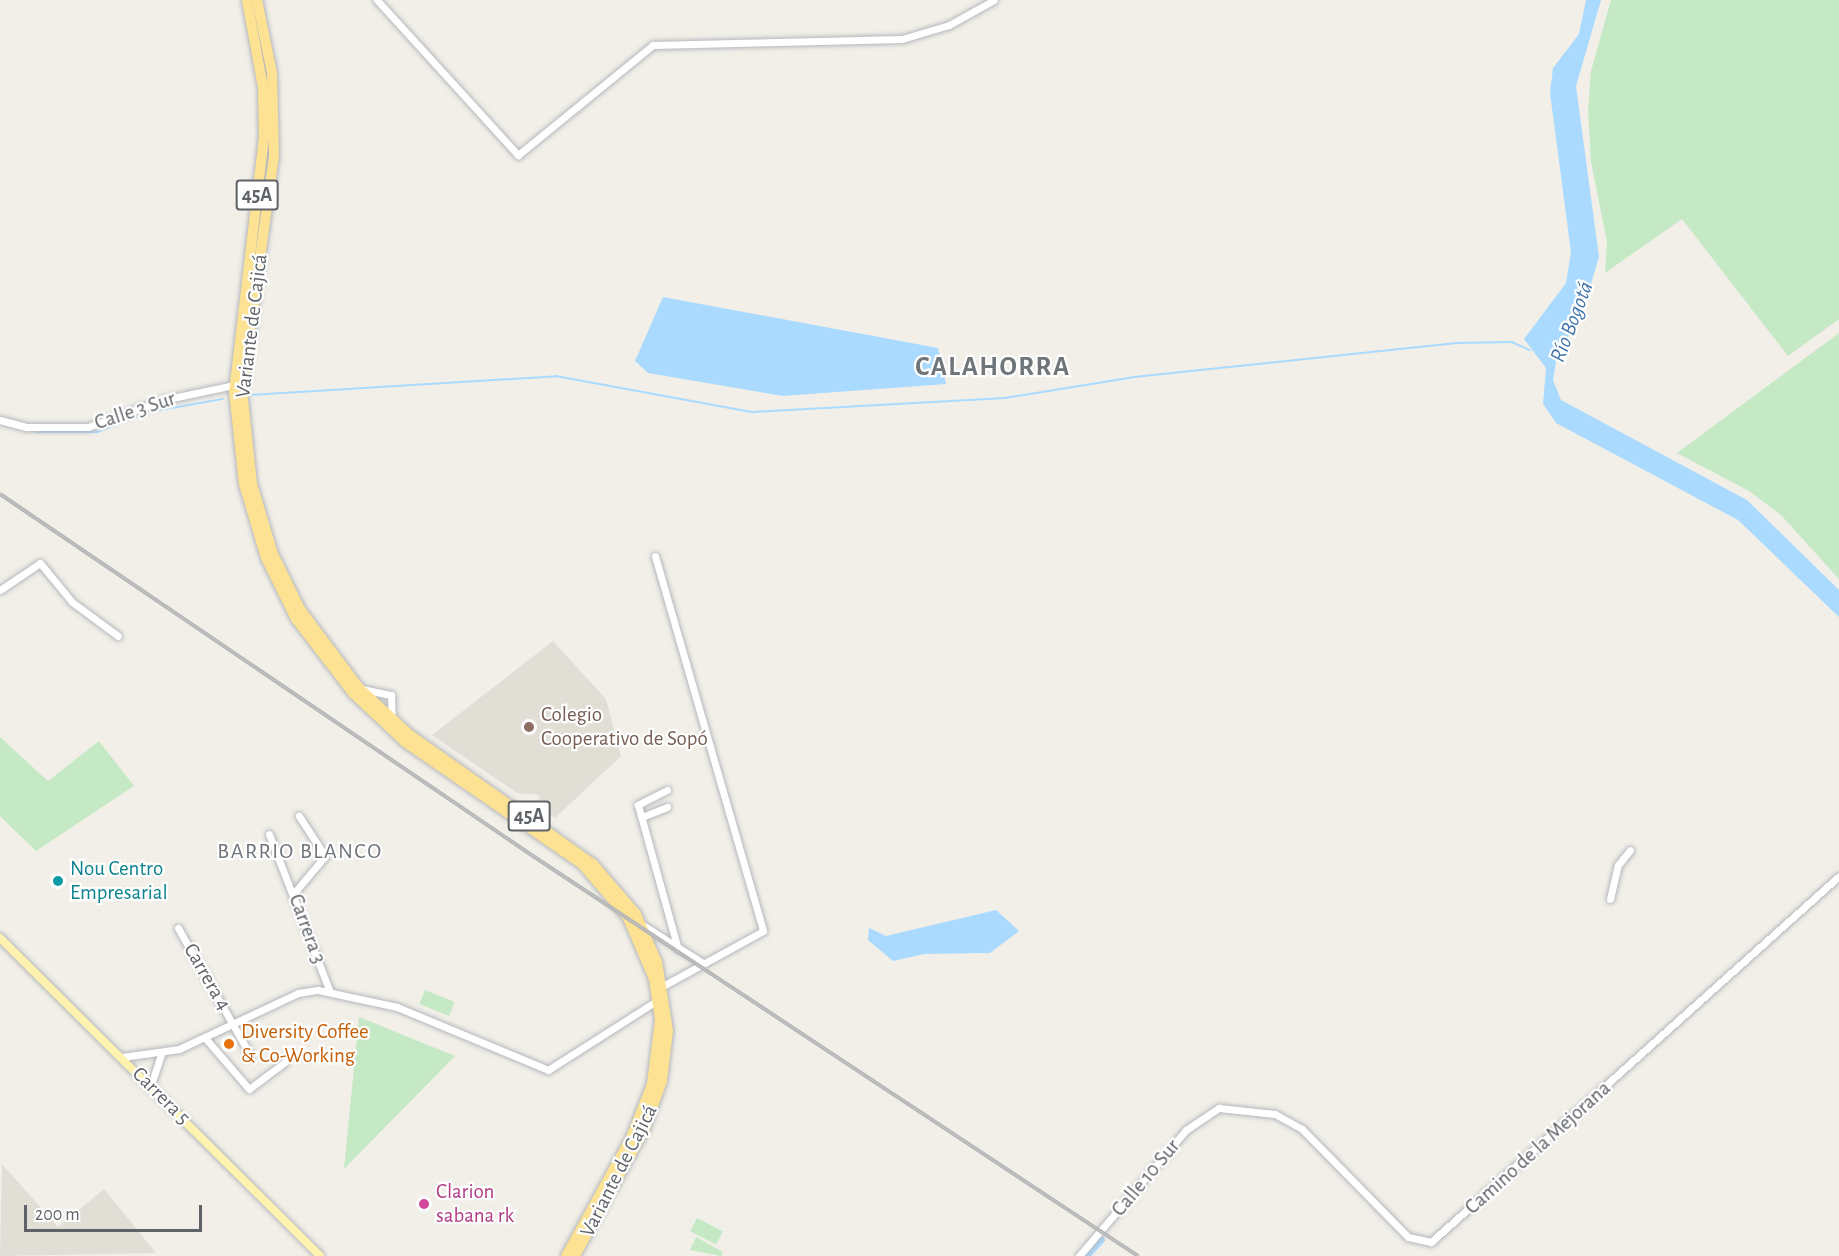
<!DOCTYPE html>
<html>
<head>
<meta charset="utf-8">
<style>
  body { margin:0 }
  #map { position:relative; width:1839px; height:1256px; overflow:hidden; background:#f1efe8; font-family:"Alegreya Sans",sans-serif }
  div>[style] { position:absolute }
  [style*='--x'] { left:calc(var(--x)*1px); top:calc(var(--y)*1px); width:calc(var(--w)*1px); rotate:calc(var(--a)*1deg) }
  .education>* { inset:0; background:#e1ded6 }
  .green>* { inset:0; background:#c5e8c5; transform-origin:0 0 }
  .water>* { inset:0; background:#aadaff }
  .stream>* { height:1.5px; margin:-0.75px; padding:0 0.75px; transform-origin:0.75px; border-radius:0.75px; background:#aadaff }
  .canal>* { height:6px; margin:-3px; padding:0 3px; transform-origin:3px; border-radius:3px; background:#aadaff }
  .roads { filter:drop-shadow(0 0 2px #b5b8bc) drop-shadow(0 0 2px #b5b8bc) }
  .minor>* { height:7px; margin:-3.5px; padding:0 3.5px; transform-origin:3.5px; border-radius:3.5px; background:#fff }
  .major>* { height:8px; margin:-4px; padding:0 4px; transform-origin:4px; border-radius:4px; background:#fff2af }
  .highway>* { height:10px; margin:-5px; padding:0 5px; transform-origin:5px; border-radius:5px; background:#fde293 }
  .rail>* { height:4px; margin-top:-2px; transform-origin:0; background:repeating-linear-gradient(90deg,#fff 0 4.5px,#b6b7b8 0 9px); box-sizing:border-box; border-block:2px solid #b6b7b8 }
  .dots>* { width:16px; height:16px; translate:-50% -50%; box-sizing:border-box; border:3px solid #fff; border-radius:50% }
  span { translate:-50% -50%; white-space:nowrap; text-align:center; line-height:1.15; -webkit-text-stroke:4.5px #fff; paint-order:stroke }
  .shield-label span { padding:2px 4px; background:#fff; border:2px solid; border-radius:4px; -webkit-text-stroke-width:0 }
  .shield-label { font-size:20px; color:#5f6368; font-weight:700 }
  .street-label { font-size:21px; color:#5f6368 }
  .education-label { font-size:21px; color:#785e54 }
  .left { translate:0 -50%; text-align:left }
  .culture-label { font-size:21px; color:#0d838f }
  .food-label { font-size:21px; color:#c56008 }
  .hotel-label { font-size:21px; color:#b23c85 }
  .water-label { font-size:22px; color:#4174aa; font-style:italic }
  .neighbourhood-label { font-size:22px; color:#70757a; letter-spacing:1.5px }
  .district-label { font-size:27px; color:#70757a; font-weight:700; letter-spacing:1.5px }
  .scale { position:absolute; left:24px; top:1205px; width:178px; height:27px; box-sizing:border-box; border:3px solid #5f6368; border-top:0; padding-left:8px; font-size:18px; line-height:21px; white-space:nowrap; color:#5f6368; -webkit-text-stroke:4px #fff; paint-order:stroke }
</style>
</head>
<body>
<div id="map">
  <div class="education">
    <div style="clip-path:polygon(553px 641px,606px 699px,621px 756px,555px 818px,540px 807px,539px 795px,517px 793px,432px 735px)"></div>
    <div style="clip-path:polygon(2px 1164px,58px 1227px,104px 1189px,156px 1253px,0 1256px)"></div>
  </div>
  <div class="green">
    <div style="clip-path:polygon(1611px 0,1839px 0,1839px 319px,1788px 356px,1682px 219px,1605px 273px,1607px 242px,1591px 162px,1588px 111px,1591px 71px)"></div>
    <div style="clip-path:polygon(1839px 333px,1839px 579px,1781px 515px,1749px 491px,1677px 453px)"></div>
    <div style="clip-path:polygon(0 737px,48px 781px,99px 741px,134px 786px,36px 851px,0 816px)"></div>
    <div style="left:425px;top:990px;width:32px;height:15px;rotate:22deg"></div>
    <div style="clip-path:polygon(359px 1017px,455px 1056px,344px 1169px)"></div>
    <div style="left:697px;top:1218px;width:29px;height:15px;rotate:27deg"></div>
    <div style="clip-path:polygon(696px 1237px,723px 1252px,721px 1256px,690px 1250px)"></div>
  </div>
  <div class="water">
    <div style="clip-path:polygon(1586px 0,1601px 0,1576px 86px,1599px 257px,1583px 310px,1557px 356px,1553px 380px,1561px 400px,1747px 500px,1839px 590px,1839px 617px,1738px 520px,1556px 423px,1543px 404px,1546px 368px,1524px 339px,1566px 283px,1571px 252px,1550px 93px,1553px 68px,1579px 34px)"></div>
    <div style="clip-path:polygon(663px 297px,938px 348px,946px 384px,783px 396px,648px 373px,635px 361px)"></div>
    <div style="clip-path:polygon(996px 910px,1019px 931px,990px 953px,924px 954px,893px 961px,868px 940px,869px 928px,886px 936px)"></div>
  </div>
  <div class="stream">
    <div style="--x:249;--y:395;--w:308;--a:-3.5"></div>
    <div style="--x:556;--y:376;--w:200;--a:10.4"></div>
    <div style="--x:753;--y:412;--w:252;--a:-3.2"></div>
    <div style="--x:1005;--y:398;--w:131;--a:-9.2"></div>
    <div style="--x:1134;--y:377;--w:324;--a:-6"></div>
    <div style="--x:1456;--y:343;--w:56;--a:-1"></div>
    <div style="--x:1512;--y:342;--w:20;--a:24"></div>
    <div style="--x:36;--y:432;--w:61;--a:0"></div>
    <div style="--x:97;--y:432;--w:56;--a:-21"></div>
    <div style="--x:149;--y:412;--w:75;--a:-10"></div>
  </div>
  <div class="canal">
    <div style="--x:1087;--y:1256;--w:22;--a:-47"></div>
  </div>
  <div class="roads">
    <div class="minor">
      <div style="--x:377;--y:0;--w:210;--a:47.7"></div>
      <div style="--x:518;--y:155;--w:174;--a:-39.2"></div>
      <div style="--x:653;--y:45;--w:249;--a:-1.4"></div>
      <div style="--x:902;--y:39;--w:49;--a:-16.6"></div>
      <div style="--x:949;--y:25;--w:51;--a:-29.1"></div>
      <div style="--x:0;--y:420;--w:28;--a:15"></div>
      <div style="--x:27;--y:427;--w:61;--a:0"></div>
      <div style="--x:88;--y:427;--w:80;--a:-19.8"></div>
      <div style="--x:163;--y:400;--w:73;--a:-11.9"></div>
      <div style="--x:655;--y:556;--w:390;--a:73.9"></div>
      <div style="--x:763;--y:931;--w:114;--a:151.2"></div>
      <div style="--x:0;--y:590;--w:48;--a:-34"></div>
      <div style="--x:40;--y:563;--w:50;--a:50.6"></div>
      <div style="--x:72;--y:602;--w:57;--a:36.5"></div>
      <div style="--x:362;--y:689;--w:30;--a:12"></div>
      <div style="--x:391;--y:695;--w:23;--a:88"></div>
      <div style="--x:667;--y:790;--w:33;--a:153"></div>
      <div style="--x:638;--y:805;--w:149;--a:74.5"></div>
      <div style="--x:642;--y:817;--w:27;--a:-22"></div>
      <div style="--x:269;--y:834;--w:169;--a:68.9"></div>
      <div style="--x:294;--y:893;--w:48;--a:-50"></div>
      <div style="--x:325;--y:856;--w:48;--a:-123"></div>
      <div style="--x:1610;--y:899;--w:35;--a:-77"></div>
      <div style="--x:1618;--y:865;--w:19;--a:-51"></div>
      <div style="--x:641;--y:924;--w:73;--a:32.2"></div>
      <div style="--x:178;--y:928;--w:146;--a:60.4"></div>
      <div style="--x:206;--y:1039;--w:66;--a:49.3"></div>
      <div style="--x:249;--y:1089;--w:45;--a:-36.9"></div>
      <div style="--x:122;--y:1057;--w:58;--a:-8"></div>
      <div style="--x:179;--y:1049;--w:132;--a:-25.2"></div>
      <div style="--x:298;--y:993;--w:20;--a:-9"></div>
      <div style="--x:318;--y:990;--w:81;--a:12.1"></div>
      <div style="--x:397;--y:1007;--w:164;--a:22.6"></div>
      <div style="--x:548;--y:1070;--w:130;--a:-32.5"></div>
      <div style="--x:151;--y:1085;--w:33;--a:-72"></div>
      <div style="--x:1079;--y:1256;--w:165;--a:-49.7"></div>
      <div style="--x:1186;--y:1130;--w:40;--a:-34"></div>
      <div style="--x:1219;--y:1108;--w:56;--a:6.1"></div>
      <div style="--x:1275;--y:1114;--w:31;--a:29"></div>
      <div style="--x:1302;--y:1129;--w:151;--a:45.5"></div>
      <div style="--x:1408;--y:1237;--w:24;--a:12"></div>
      <div style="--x:1431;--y:1242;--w:548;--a:-41.89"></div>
    </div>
    <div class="major">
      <div style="--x:0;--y:938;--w:451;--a:44.8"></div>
    </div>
    <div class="highway">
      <div style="--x:247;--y:0;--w:88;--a:79.6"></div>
      <div style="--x:263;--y:87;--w:50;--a:88.9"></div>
      <div style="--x:264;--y:137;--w:256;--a:96.7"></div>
      <div style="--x:234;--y:391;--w:94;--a:83.9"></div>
      <div style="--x:244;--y:484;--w:77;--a:73.4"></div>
      <div style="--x:266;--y:558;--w:68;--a:63.8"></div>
      <div style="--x:296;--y:619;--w:93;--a:52.4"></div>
      <div style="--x:353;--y:693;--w:71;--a:43.3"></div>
      <div style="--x:405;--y:742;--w:216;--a:34.6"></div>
      <div style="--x:583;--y:865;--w:70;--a:49.7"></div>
      <div style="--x:628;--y:918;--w:66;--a:66.9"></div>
      <div style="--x:654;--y:979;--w:41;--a:81.7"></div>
      <div style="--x:660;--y:1020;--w:64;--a:97.1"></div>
      <div style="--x:652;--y:1084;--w:58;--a:111.3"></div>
      <div style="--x:631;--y:1138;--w:135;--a:118.8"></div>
      <div style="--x:257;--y:0;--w:75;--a:78.4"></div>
      <div style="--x:272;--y:73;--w:83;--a:88.6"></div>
      <div style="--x:274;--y:156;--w:236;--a:97.8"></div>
      <div style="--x:242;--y:390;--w:95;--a:83.9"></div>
      <div style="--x:252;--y:484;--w:73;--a:73.3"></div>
      <div style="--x:273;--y:554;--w:61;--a:63.9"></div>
      <div style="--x:300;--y:609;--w:99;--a:53.2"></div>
      <div style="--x:359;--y:688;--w:69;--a:42.7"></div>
      <div style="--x:410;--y:735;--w:224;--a:35.2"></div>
      <div style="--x:593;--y:864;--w:66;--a:49.3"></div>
      <div style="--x:636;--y:914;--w:52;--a:66.4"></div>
      <div style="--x:657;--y:962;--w:70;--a:80.9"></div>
      <div style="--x:668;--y:1031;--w:50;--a:96.8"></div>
      <div style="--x:662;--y:1081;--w:50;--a:109.9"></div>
      <div style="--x:645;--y:1128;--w:146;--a:118.7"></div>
    </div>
  </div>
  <div class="rail">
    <div style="--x:0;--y:494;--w:648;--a:34.18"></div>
    <div style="--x:536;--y:858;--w:722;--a:33.47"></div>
  </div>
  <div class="dots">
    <div style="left:529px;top:727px;background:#8d6e63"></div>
    <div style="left:58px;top:881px;background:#0f9aa8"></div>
    <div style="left:229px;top:1044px;background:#e8710a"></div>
    <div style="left:424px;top:1204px;background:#d1479c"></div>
  </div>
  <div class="shield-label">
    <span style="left:257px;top:195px">45A</span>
    <span style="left:529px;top:816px">45A</span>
  </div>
  <div class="street-label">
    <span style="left:252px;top:326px;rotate:-83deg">Variante de Cajicá</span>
    <span style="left:135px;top:411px;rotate:-18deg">Calle 3 Sur</span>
    <span style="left:307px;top:929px;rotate:70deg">Carrera 3</span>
    <span style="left:207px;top:977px;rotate:60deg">Carrera 4</span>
    <span style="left:161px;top:1096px;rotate:45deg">Carrera 5</span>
    <span style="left:1538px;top:1148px;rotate:-42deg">Camino de la Mejorana</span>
    <span style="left:619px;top:1171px;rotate:-63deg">Variante de Cajicá</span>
    <span style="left:1146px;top:1178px;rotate:-50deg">Calle 10 Sur</span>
  </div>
  <div class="education-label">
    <span class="left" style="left:541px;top:727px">Colegio<br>Cooperativo de Sopó</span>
  </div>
  <div class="culture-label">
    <span class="left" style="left:70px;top:881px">Nou Centro<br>Empresarial</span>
  </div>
  <div class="food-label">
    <span class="left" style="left:241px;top:1044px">Diversity Coffee<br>&amp; Co-Working</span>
  </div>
  <div class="hotel-label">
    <span class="left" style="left:436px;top:1204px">Clarion<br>sabana rk</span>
  </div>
  <div class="water-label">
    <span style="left:1572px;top:322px;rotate:-69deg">Río Bogotá</span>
  </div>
  <div class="neighbourhood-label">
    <span style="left:300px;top:852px">BARRIO BLANCO</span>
  </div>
  <div class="district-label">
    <span style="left:993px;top:367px">CALAHORRA</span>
  </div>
  <div class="scale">200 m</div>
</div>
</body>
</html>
